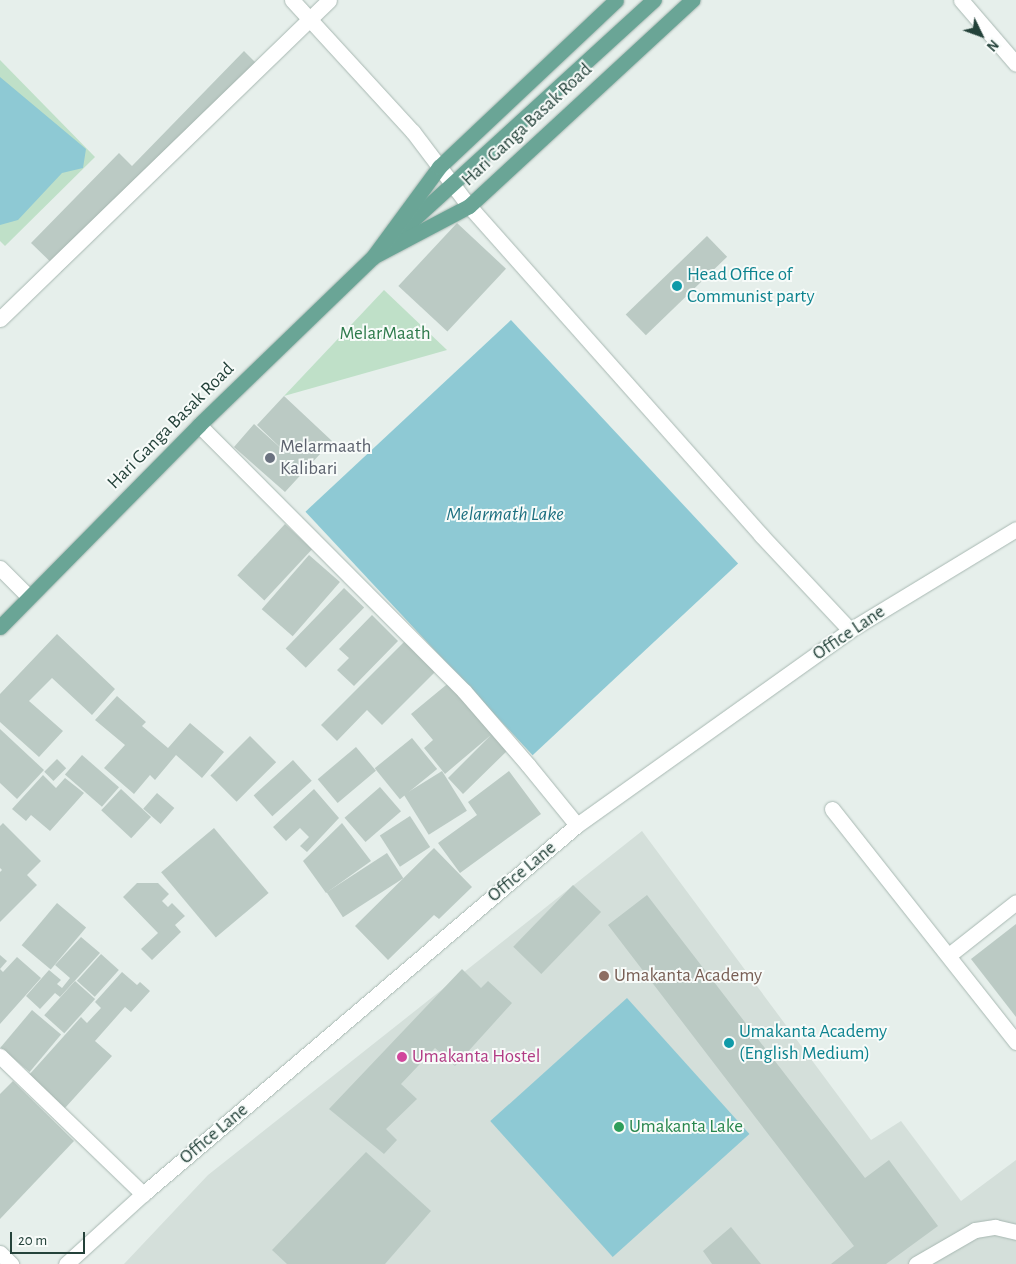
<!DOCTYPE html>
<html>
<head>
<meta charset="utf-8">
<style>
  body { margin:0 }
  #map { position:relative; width:1016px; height:1264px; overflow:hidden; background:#e6efeb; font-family:"Alegreya Sans",sans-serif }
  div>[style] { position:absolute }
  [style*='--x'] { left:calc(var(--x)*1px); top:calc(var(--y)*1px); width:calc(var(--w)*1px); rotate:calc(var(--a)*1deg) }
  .built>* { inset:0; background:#d4dfda }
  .green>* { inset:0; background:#bfe0c8 }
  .water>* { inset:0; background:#8ec9d4; transform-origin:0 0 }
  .building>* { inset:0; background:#bbcac4; transform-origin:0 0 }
  .roads { filter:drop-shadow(0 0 1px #a8b8b2) drop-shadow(0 0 1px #a8b8b2) }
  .minor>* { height:15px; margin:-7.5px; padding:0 7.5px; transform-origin:7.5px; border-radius:7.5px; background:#fff }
  .major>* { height:15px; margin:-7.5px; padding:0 7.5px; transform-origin:7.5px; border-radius:7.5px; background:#6aa596 }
  .dots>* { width:14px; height:14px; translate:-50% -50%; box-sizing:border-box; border:2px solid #f7fbf9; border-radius:50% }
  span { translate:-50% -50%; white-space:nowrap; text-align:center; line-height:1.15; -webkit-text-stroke:4px #f7fbf9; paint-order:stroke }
  .street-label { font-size:19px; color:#24423a }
  .culture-label { font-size:19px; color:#0d838f }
  .left { translate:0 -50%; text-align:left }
  .park-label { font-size:19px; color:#2d7a4b }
  .worship-label { font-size:19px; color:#5b616d }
  .education-label { font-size:19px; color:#785e54 }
  .hotel-label { font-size:19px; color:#b23c85 }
  .leisure-label { font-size:19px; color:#27864d }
  .water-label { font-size:20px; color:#1c6f80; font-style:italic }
  .north { position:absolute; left:956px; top:10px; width:50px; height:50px; -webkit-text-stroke:4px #f7fbf9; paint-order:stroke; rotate:132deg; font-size:14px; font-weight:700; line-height:20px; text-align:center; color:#24423a }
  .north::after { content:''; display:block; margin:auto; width:18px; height:22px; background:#24423a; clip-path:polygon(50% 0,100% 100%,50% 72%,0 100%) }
  .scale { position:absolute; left:10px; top:1232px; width:75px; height:22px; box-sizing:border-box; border:2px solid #24423a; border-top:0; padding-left:6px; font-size:15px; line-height:18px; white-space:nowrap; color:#24423a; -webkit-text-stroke:4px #f7fbf9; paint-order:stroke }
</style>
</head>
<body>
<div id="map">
  <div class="built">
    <div style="clip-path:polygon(642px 831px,871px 1140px,901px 1121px,961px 1201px,1016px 1160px,1016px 1264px,124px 1264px,208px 1175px)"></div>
  </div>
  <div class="green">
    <div style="clip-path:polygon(0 60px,95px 157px,5px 246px,0 241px)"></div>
    <div style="clip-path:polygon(384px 290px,447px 350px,284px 396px)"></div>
  </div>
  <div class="water">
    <div style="clip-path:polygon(0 77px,86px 149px,83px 168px,62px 173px,18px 220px,0 225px)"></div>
    <div style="left:511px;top:320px;width:333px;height:281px;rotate:47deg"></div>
    <div style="left:627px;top:998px;width:183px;height:184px;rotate:48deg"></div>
  </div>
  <div class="building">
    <div style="clip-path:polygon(244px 51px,261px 68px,61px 272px,31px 243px,119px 153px,132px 166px)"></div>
    <div style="left:457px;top:223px;width:67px;height:86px;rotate:43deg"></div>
    <div style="left:707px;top:236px;width:29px;height:113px;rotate:46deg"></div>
    <div style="clip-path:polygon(284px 396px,332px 441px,285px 492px,234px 447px,254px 424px,285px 452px,257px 425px)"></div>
    <div style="left:285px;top:524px;width:37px;height:70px;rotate:43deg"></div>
    <div style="left:309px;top:555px;width:41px;height:72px;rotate:41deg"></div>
    <div style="left:344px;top:588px;width:28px;height:84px;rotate:44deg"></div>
    <div style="clip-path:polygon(372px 615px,398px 641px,354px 686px,337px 670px,349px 658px,339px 649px)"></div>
    <div style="clip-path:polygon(57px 634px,115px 689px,92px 715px,52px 678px,29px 701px,63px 731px,39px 757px,0 722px,0 694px)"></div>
    <div style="clip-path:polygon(405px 641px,435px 672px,382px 725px,367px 710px,337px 741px,321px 725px)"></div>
    <div style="clip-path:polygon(457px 676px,511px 747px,463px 794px,448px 778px,491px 735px,445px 774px,424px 748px,433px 740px,411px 714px)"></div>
    <div style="clip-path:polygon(117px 696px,146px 722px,142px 726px,168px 748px,190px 723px,224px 752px,202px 778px,176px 755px,155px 780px,150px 775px,134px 794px,104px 768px,125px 745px,95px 720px)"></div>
    <div style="clip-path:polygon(0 729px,44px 770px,17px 799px,0 783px)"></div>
    <div style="left:250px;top:736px;width:37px;height:56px;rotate:45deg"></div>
    <div style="left:412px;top:738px;width:40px;height:48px;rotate:51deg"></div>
    <div style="left:356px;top:747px;width:31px;height:50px;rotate:50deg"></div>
    <div style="left:82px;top:755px;width:49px;height:26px;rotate:41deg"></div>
    <div style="left:57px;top:759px;width:13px;height:18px;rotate:45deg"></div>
    <div style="left:293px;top:760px;width:28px;height:53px;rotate:48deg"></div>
    <div style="left:442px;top:771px;width:47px;height:45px;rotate:58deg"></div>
    <div style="clip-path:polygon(509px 771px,541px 814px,460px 873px,438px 843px,477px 815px,468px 802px)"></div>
    <div style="clip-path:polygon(43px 775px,56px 788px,65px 778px,84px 793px,50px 831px,31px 815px,26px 821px,12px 809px)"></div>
    <div style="left:380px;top:787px;width:32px;height:47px;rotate:49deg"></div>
    <div style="left:121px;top:789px;width:41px;height:29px;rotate:43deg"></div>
    <div style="clip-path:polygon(314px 789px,339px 818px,307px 852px,300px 846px,309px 837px,300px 828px,286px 841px,273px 827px)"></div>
    <div style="left:157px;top:793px;width:23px;height:21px;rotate:41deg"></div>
    <div style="left:410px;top:816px;width:37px;height:36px;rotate:57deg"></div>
    <div style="clip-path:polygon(3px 823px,41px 861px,27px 875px,37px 885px,0 922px,0 872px,2px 870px,0 868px,0 826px)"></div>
    <div style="clip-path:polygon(342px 823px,371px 861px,326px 893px,303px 861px)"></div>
    <div style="left:214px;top:828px;width:85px;height:69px;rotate:50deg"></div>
    <div style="clip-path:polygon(434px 848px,472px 887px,439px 919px,434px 915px,388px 960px,355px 926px)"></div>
    <div style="left:387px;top:853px;width:30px;height:72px;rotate:57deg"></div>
    <div style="clip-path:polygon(137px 883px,158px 883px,169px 894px,162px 901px,168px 907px,172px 903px,185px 916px,175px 925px,181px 932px,152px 960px,141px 949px,158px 933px,123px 897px)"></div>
    <div style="left:573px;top:885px;width:39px;height:86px;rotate:44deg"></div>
    <div style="clip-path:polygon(647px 895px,865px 1178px,889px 1160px,938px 1226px,886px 1264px,831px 1264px,854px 1246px,608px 925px)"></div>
    <div style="left:57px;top:903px;width:38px;height:55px;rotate:40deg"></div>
    <div style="clip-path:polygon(1016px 924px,1016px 1017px,971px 959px)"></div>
    <div style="clip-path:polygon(81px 937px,100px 953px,60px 997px,55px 993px,40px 1009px,26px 996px,49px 970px,61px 980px,57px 984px,62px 988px,70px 978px,55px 965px)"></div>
    <div style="left:101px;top:954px;width:24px;height:36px;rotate:42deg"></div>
    <div style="clip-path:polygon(0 955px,7px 961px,0 969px)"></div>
    <div style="clip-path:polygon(17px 957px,41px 978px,0 1024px,0 969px,3px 972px)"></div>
    <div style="clip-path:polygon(462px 969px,481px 988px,488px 981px,512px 1003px,455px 1066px,435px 1048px,401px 1084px,417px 1099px,386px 1129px,397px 1140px,384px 1154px,329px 1109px)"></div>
    <div style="clip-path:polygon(122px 972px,137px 985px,140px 982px,150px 991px,131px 1012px,125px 1007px,95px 1041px,112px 1056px,65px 1108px,29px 1075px,81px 1017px,87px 1023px,101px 1008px,95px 1002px)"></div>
    <div style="left:75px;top:981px;width:27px;height:46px;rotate:42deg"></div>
    <div style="left:32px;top:1010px;width:38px;height:49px;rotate:40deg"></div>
    <div style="clip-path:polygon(13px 1081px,74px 1141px,0 1219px,0 1094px)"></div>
    <div style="clip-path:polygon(366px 1152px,431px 1211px,385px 1264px,287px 1264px,272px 1250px)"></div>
    <div style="clip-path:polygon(731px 1227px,761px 1264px,712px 1264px,703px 1251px)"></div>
  </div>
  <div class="roads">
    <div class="minor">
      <div style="--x:292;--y:0;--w:179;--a:47.5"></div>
      <div style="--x:413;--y:132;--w:93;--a:52.9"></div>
      <div style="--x:469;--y:206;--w:440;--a:48.4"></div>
      <div style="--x:761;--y:535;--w:130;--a:46.9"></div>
      <div style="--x:961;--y:0;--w:84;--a:49.3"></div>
      <div style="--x:0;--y:319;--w:458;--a:-44.1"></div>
      <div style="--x:199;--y:425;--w:375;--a:45.1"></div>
      <div style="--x:464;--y:691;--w:98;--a:49.1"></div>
      <div style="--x:528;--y:765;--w:77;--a:50.8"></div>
      <div style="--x:0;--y:568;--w:41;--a:45"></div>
      <div style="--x:832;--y:809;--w:297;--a:51.7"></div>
      <div style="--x:949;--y:955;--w:85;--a:-38.3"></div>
      <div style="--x:0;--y:1056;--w:199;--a:44"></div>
      <div style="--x:0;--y:1253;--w:16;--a:45"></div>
      <div style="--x:66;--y:1264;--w:104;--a:-42.3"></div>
      <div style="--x:143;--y:1194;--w:570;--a:-40.37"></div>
      <div style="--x:577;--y:825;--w:335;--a:-35.5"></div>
      <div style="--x:850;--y:630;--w:194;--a:-31.3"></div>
      <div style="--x:916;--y:1264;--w:68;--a:-30"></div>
      <div style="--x:975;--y:1230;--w:20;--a:-9"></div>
      <div style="--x:995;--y:1227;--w:22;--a:13"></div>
    </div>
    <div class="major">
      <div style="--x:394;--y:237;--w:352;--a:-42.4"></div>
      <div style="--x:376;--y:255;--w:105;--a:-27.8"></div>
      <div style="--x:469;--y:206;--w:304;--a:-42.7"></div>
      <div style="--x:0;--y:627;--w:284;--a:-45.4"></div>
      <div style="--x:199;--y:425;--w:242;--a:-44"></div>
      <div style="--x:373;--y:257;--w:112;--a:-53.7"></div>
      <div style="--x:439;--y:167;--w:243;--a:-43.3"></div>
    </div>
  </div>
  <div class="dots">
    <div style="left:677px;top:286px;background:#0f9aa8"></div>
    <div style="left:270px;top:458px;background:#6b7280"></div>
    <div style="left:604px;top:976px;background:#8d6e63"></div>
    <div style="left:729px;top:1043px;background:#0f9aa8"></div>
    <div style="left:402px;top:1057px;background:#d1479c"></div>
    <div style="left:619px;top:1127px;background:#2e9e5b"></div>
  </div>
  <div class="street-label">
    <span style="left:527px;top:125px;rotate:-43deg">Hari Ganga Basak Road</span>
    <span style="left:171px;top:426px;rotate:-45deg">Hari Ganga Basak Road</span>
    <span style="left:849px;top:633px;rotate:-34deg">Office Lane</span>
    <span style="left:522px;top:872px;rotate:-40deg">Office Lane</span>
    <span style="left:214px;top:1134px;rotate:-40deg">Office Lane</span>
  </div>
  <div class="culture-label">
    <span class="left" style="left:687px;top:286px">Head Office of<br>Communist party</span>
    <span class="left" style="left:739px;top:1043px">Umakanta Academy<br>(English Medium)</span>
  </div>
  <div class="park-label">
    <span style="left:385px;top:334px">MelarMaath</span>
  </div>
  <div class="worship-label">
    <span class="left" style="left:280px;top:458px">Melarmaath<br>Kalibari</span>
  </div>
  <div class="education-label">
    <span class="left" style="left:614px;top:976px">Umakanta Academy</span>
  </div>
  <div class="hotel-label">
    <span class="left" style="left:412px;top:1057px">Umakanta Hostel</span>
  </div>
  <div class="leisure-label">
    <span class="left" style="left:629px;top:1127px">Umakanta Lake</span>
  </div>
  <div class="water-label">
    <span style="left:505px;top:514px">Melarmath Lake</span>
  </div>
  <div class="north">N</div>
  <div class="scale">20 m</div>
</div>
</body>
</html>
